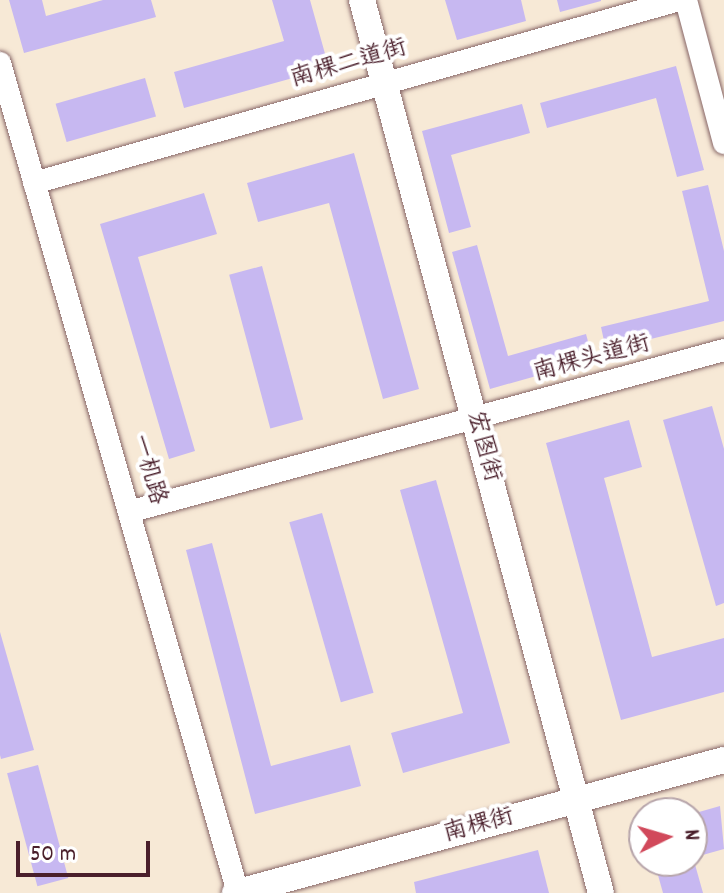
<!DOCTYPE html>
<html>
<head>
<meta charset="utf-8">
<style>
  body { margin:0 }
  #map { position:relative; width:724px; height:893px; overflow:hidden; background:#f7e9d6; font-family:Dekko,"LXGW WenKai TC",sans-serif }
  div>[style] { position:absolute }
  [style*='--x'] { left:calc(var(--x)*1px); top:calc(var(--y)*1px); width:calc(var(--w)*1px); rotate:calc(var(--a)*1deg) }
  .building>* { inset:0; background:#c7b8f1; transform-origin:0 0 }
  .roads { filter:drop-shadow(0 0 2px #876667) drop-shadow(0 0 2px #876667) }
  .minor>* { height:22px; margin:-11px; padding:0 11px; transform-origin:11px; border-radius:11px; background:#fff }
  .tertiary>* { height:26px; margin:-13px; padding:0 13px; transform-origin:13px; border-radius:13px; background:#fff }
  span { translate:-50% -50%; white-space:nowrap; text-align:center; line-height:1.15; -webkit-text-stroke:8px #fff; paint-order:stroke }
  .street-label { font-size:24px; color:#4a1f2b }
  .north { position:absolute; left:628px; top:797px; width:80px; height:80px; box-sizing:border-box; background:#fff; border:2px solid #b7a5aa; border-radius:50%; rotate:85deg; font-size:22px; font-weight:700; line-height:32px; text-align:center; color:#4a1f2b }
  .north::after { content:''; display:block; margin:auto; width:28px; height:36px; background:#d1495b; clip-path:polygon(50% 0,100% 100%,50% 72%,0 100%) }
  .scale { position:absolute; left:16px; top:841px; width:134px; height:36px; box-sizing:border-box; border:4px solid #4a1f2b; border-top:0; padding-left:10px; font-size:24px; line-height:28px; white-space:nowrap; color:#4a1f2b; -webkit-text-stroke:6px #fff; paint-order:stroke }
</style>
</head>
<body>
<div id="map">
  <div class="building">
    <div style="clip-path:polygon(9px 0,42px 0,46px 16px,103px 0,151px 0,156px 17px,24px 53px)"></div>
    <div style="clip-path:polygon(272px 0,310px 0,329px 68px,184px 108px,174px 72px,284px 41px)"></div>
    <div style="clip-path:polygon(445px 0,521px 0,526px 21px,457px 40px)"></div>
    <div style="clip-path:polygon(557px 0,601px 0,601px 1px,560px 12px)"></div>
    <div style="clip-path:polygon(676px 66px,704px 170px,677px 177px,656px 98px,547px 128px,540px 103px)"></div>
    <div style="left:145px;top:78px;width:40px;height:93px;rotate:74deg"></div>
    <div style="clip-path:polygon(522px 104px,530px 133px,451px 155px,471px 227px,449px 233px,422px 131px)"></div>
    <div style="clip-path:polygon(354px 153px,419px 389px,383px 399px,329px 203px,258px 222px,247px 183px)"></div>
    <div style="clip-path:polygon(708px 185px,724px 251px,724px 321px,606px 350px,601px 327px,709px 301px,682px 191px)"></div>
    <div style="clip-path:polygon(204px 193px,217px 234px,138px 257px,195px 451px,169px 459px,100px 224px)"></div>
    <div style="clip-path:polygon(477px 245px,508px 356px,586px 334px,593px 360px,490px 389px,452px 252px)"></div>
    <div style="left:262px;top:266px;width:159px;height:34px;rotate:75deg"></div>
    <div style="clip-path:polygon(712px 406px,724px 449px,724px 603px,716px 606px,663px 420px)"></div>
    <div style="clip-path:polygon(629px 420px,642px 467px,604px 478px,652px 657px,724px 638px,724px 692px,621px 720px,546px 443px)"></div>
    <div style="clip-path:polygon(436px 480px,510px 743px,403px 773px,391px 733px,463px 713px,400px 490px)"></div>
    <div style="left:322px;top:513px;width:187px;height:34px;rotate:74deg"></div>
    <div style="clip-path:polygon(212px 543px,271px 766px,350px 745px,361px 786px,255px 814px,186px 550px)"></div>
    <div style="clip-path:polygon(0 632px,34px 750px,1px 759px,0 755px)"></div>
    <div style="left:38px;top:765px;width:117px;height:32px;rotate:75deg"></div>
    <div style="clip-path:polygon(720px 806px,724px 849px,692px 858px,692px 814px)"></div>
    <div style="clip-path:polygon(538px 850px,549px 893px,416px 893px,414px 882px)"></div>
    <div style="clip-path:polygon(654px 861px,694px 861px,703px 893px,663px 893px)"></div>
  </div>
  <div class="roads">
    <div class="minor">
      <div style="--x:686;--y:0;--w:148;--a:75.1"></div>
      <div style="--x:0;--y:63;--w:863;--a:74"></div>
      <div style="--x:34;--y:183;--w:670;--a:-15.84"></div>
      <div style="--x:132;--y:511;--w:614;--a:-15.21"></div>
    </div>
    <div class="tertiary">
      <div style="--x:362;--y:0;--w:924;--a:75.02"></div>
      <div style="--x:235;--y:893;--w:507;--a:-15.22"></div>
    </div>
  </div>
  <div class="street-label">
    <span style="left:349px;top:65px;rotate:-16deg">南棵二道街</span>
    <span style="left:592px;top:360px;rotate:-15deg">南棵头道街</span>
    <span style="left:482px;top:447px;rotate:75deg">宏图街</span>
    <span style="left:147px;top:470px;rotate:74deg">一机路</span>
    <span style="left:479px;top:827px;rotate:-15deg">南棵街</span>
  </div>
  <div class="north">N</div>
  <div class="scale">50 m</div>
</div>
</body>
</html>
